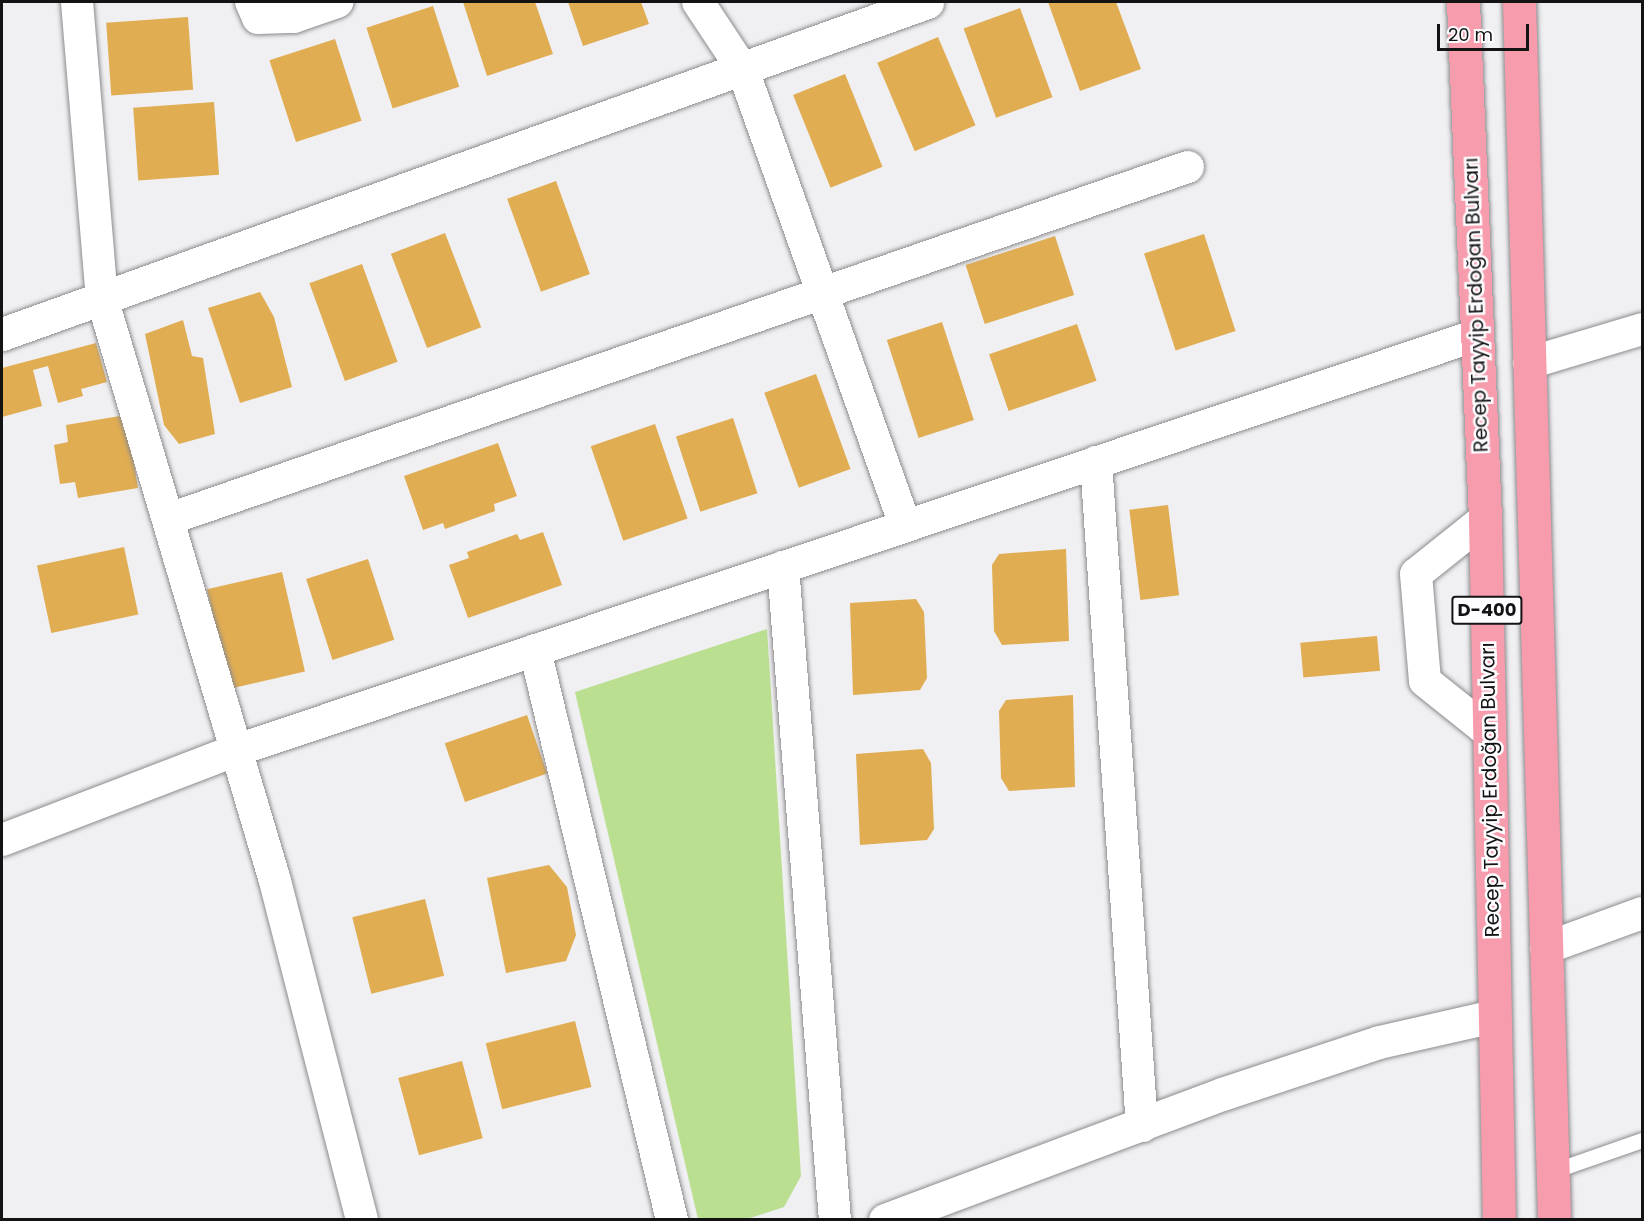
<!DOCTYPE html>
<html>
<head>
<meta charset="utf-8">
<style>
  body { margin:0 }
  #map { position:relative; width:1644px; height:1221px; overflow:hidden; background:#f0eff2; font-family:Poppins,sans-serif }
  div>[style] { position:absolute }
  [style*='--x'] { left:calc(var(--x)*1px); top:calc(var(--y)*1px); width:calc(var(--w)*1px); rotate:calc(var(--a)*1deg) }
  .green>* { inset:0; background:#bbdf90 }
  .building>* { inset:0; background:#e0ad53; transform-origin:0 0 }
  .roads { filter:drop-shadow(0 0 2px #8c8b8e) drop-shadow(0 0 2px #8c8b8e) }
  .service>* { height:15px; margin:-7.5px; padding:0 7.5px; transform-origin:7.5px; border-radius:7.5px; background:#fff }
  .minor>* { height:32px; margin:-16px; padding:0 16px; transform-origin:16px; border-radius:16px; background:#fff }
  .tertiary>* { height:33px; margin:-16.5px; padding:0 16.5px; transform-origin:16.5px; border-radius:16.5px; background:#fff }
  .trunk>* { height:33px; margin:-16.5px; padding:0 16.5px; transform-origin:16.5px; border-radius:16.5px; background:#f69cac }
  span { translate:-50% -50%; white-space:nowrap; text-align:center; line-height:1.15; -webkit-text-stroke:5px #fdfcff; paint-order:stroke }
  .shield-label span { padding:2px 4px; background:#fdfcff; border:2px solid; border-radius:4px; -webkit-text-stroke-width:0 }
  .shield-label { font-size:18px; color:#141314; font-weight:700 }
  .street-label { font-size:20px; color:#141314 }
  .frame { position:absolute; inset:0; border:3px solid #141314; pointer-events:none }
  .scale { position:absolute; left:1437px; top:24px; width:92px; height:27px; box-sizing:border-box; border:3px solid #141314; border-top:0; padding-left:8px; font-size:18px; line-height:21px; white-space:nowrap; color:#141314; -webkit-text-stroke:4px #fdfcff; paint-order:stroke }
</style>
</head>
<body>
<div id="map">
  <div class="green">
    <div style="clip-path:polygon(767px 629px,801px 1176px,784px 1207px,747px 1219px,698px 1219px,575px 692px)"></div>
  </div>
  <div class="building">
    <div style="clip-path:polygon(463px 2px,535px 2px,553px 54px,487px 76px)"></div>
    <div style="clip-path:polygon(568px 2px,641px 2px,649px 24px,583px 46px)"></div>
    <div style="clip-path:polygon(1048px 2px,1116px 2px,1141px 69px,1080px 91px)"></div>
    <div style="left:433px;top:6px;width:85px;height:70px;rotate:72deg"></div>
    <div style="left:1020px;top:8px;width:95px;height:60px;rotate:70deg"></div>
    <div style="left:188px;top:17px;width:73px;height:82px;rotate:86deg"></div>
    <div style="left:938px;top:37px;width:96px;height:66px;rotate:67deg"></div>
    <div style="left:335px;top:39px;width:86px;height:69px;rotate:72deg"></div>
    <div style="left:845px;top:74px;width:100px;height:56px;rotate:68deg"></div>
    <div style="left:214px;top:102px;width:73px;height:81px;rotate:86deg"></div>
    <div style="left:556px;top:181px;width:99px;height:52px;rotate:70deg"></div>
    <div style="left:445px;top:233px;width:101px;height:58px;rotate:69deg"></div>
    <div style="left:1204px;top:234px;width:102px;height:63px;rotate:72deg"></div>
    <div style="left:1055px;top:236px;width:62px;height:94px;rotate:72deg"></div>
    <div style="left:362px;top:264px;width:104px;height:56px;rotate:70deg"></div>
    <div style="clip-path:polygon(260px 292px,274px 317px,292px 387px,240px 403px,208px 308px)"></div>
    <div style="clip-path:polygon(183px 320px,192px 356px,203px 358px,215px 434px,179px 444px,164px 425px,145px 334px)"></div>
    <div style="left:942px;top:322px;width:103px;height:58px;rotate:72deg"></div>
    <div style="left:1077px;top:324px;width:60px;height:93px;rotate:71deg"></div>
    <div style="clip-path:polygon(96px 343px,107px 382px,81px 389px,83px 396px,58px 403px,48px 366px,33px 370px,42px 406px,2px 417px,2px 368px)"></div>
    <div style="left:816px;top:374px;width:101px;height:55px;rotate:70deg"></div>
    <div style="clip-path:polygon(126px 415px,138px 488px,78px 498px,75px 482px,60px 484px,54px 445px,68px 442px,66px 425px)"></div>
    <div style="left:733px;top:418px;width:79px;height:60px;rotate:72deg"></div>
    <div style="left:655px;top:424px;width:100px;height:68px;rotate:71deg"></div>
    <div style="clip-path:polygon(498px 443px,517px 496px,494px 504px,495px 511px,445px 529px,443px 523px,423px 530px,404px 476px)"></div>
    <div style="left:1168px;top:505px;width:91px;height:39px;rotate:83deg"></div>
    <div style="clip-path:polygon(543px 532px,562px 585px,468px 618px,449px 565px,469px 558px,467px 552px,517px 534px,520px 540px)"></div>
    <div style="left:124px;top:547px;width:69px;height:89px;rotate:78deg"></div>
    <div style="clip-path:polygon(1066px 549px,1069px 641px,1002px 645px,994px 631px,992px 565px,999px 554px)"></div>
    <div style="left:368px;top:559px;width:85px;height:65px;rotate:72deg"></div>
    <div style="left:282px;top:572px;width:102px;height:77px;rotate:77deg"></div>
    <div style="clip-path:polygon(916px 599px,924px 612px,927px 678px,920px 690px,853px 695px,850px 603px)"></div>
    <div style="left:1377px;top:636px;width:35px;height:77px;rotate:85deg"></div>
    <div style="clip-path:polygon(1073px 695px,1075px 787px,1009px 791px,1001px 778px,999px 711px,1006px 700px)"></div>
    <div style="left:527px;top:715px;width:62px;height:87px;rotate:71deg"></div>
    <div style="clip-path:polygon(923px 749px,931px 763px,934px 829px,927px 840px,860px 845px,856px 754px)"></div>
    <div style="clip-path:polygon(549px 865px,567px 887px,576px 935px,566px 961px,506px 973px,487px 878px)"></div>
    <div style="left:425px;top:899px;width:79px;height:75px;rotate:76deg"></div>
    <div style="left:575px;top:1021px;width:68px;height:92px;rotate:76deg"></div>
    <div style="left:462px;top:1061px;width:80px;height:66px;rotate:75deg"></div>
  </div>
  <div class="roads">
    <div class="service">
      <div style="--x:1553;--y:1171;--w:94;--a:-19.2"></div>
    </div>
    <div class="minor">
      <div style="--x:77;--y:2;--w:297;--a:85.2"></div>
      <div style="--x:102;--y:298;--w:608;--a:73.47"></div>
      <div style="--x:275;--y:881;--w:350;--a:75.6"></div>
      <div style="--x:251;--y:2;--w:17;--a:66"></div>
      <div style="--x:258;--y:18;--w:36;--a:-2"></div>
      <div style="--x:294;--y:17;--w:46;--a:-19.2"></div>
      <div style="--x:698;--y:2;--w:82;--a:56.5"></div>
      <div style="--x:743;--y:70;--w:484;--a:70.4"></div>
      <div style="--x:1529;--y:363;--w:118;--a:-16.7"></div>
      <div style="--x:1096;--y:462;--w:666;--a:86.04"></div>
      <div style="--x:169;--y:519;--w:1078;--a:-19.06"></div>
      <div style="--x:1485;--y:519;--w:88;--a:141.4"></div>
      <div style="--x:1416;--y:574;--w:107;--a:85.2"></div>
      <div style="--x:1425;--y:681;--w:82;--a:38.6"></div>
      <div style="--x:783;--y:567;--w:655;--a:85.45"></div>
      <div style="--x:535;--y:650;--w:586;--a:76.49"></div>
      <div style="--x:2;--y:840;--w:252;--a:-21"></div>
      <div style="--x:237;--y:750;--w:1308;--a:-18.5"></div>
      <div style="--x:1546;--y:948;--w:102;--a:-20"></div>
    </div>
    <div class="tertiary">
      <div style="--x:2;--y:334;--w:983;--a:-19.74"></div>
      <div style="--x:885;--y:1220;--w:360;--a:-20.5"></div>
      <div style="--x:1222;--y:1094;--w:165;--a:-18.3"></div>
      <div style="--x:1379;--y:1042;--w:117;--a:-12.8"></div>
    </div>
    <div class="trunk">
      <div style="--x:1463;--y:2;--w:517;--a:87.56"></div>
      <div style="--x:1485;--y:519;--w:701;--a:88.86"></div>
      <div style="--x:1519;--y:2;--w:1219;--a:88.35"></div>
    </div>
  </div>
  <div class="shield-label">
    <span style="left:1487px;top:610px">D-400</span>
  </div>
  <div class="street-label">
    <span style="left:1476px;top:305px;rotate:-92deg">Recep Tayyip Erdoğan Bulvarı</span>
    <span style="left:1490px;top:790px;rotate:-91deg">Recep Tayyip Erdoğan Bulvarı</span>
  </div>
  <div class="frame"></div>
  <div class="scale">20 m</div>
</div>
</body>
</html>
